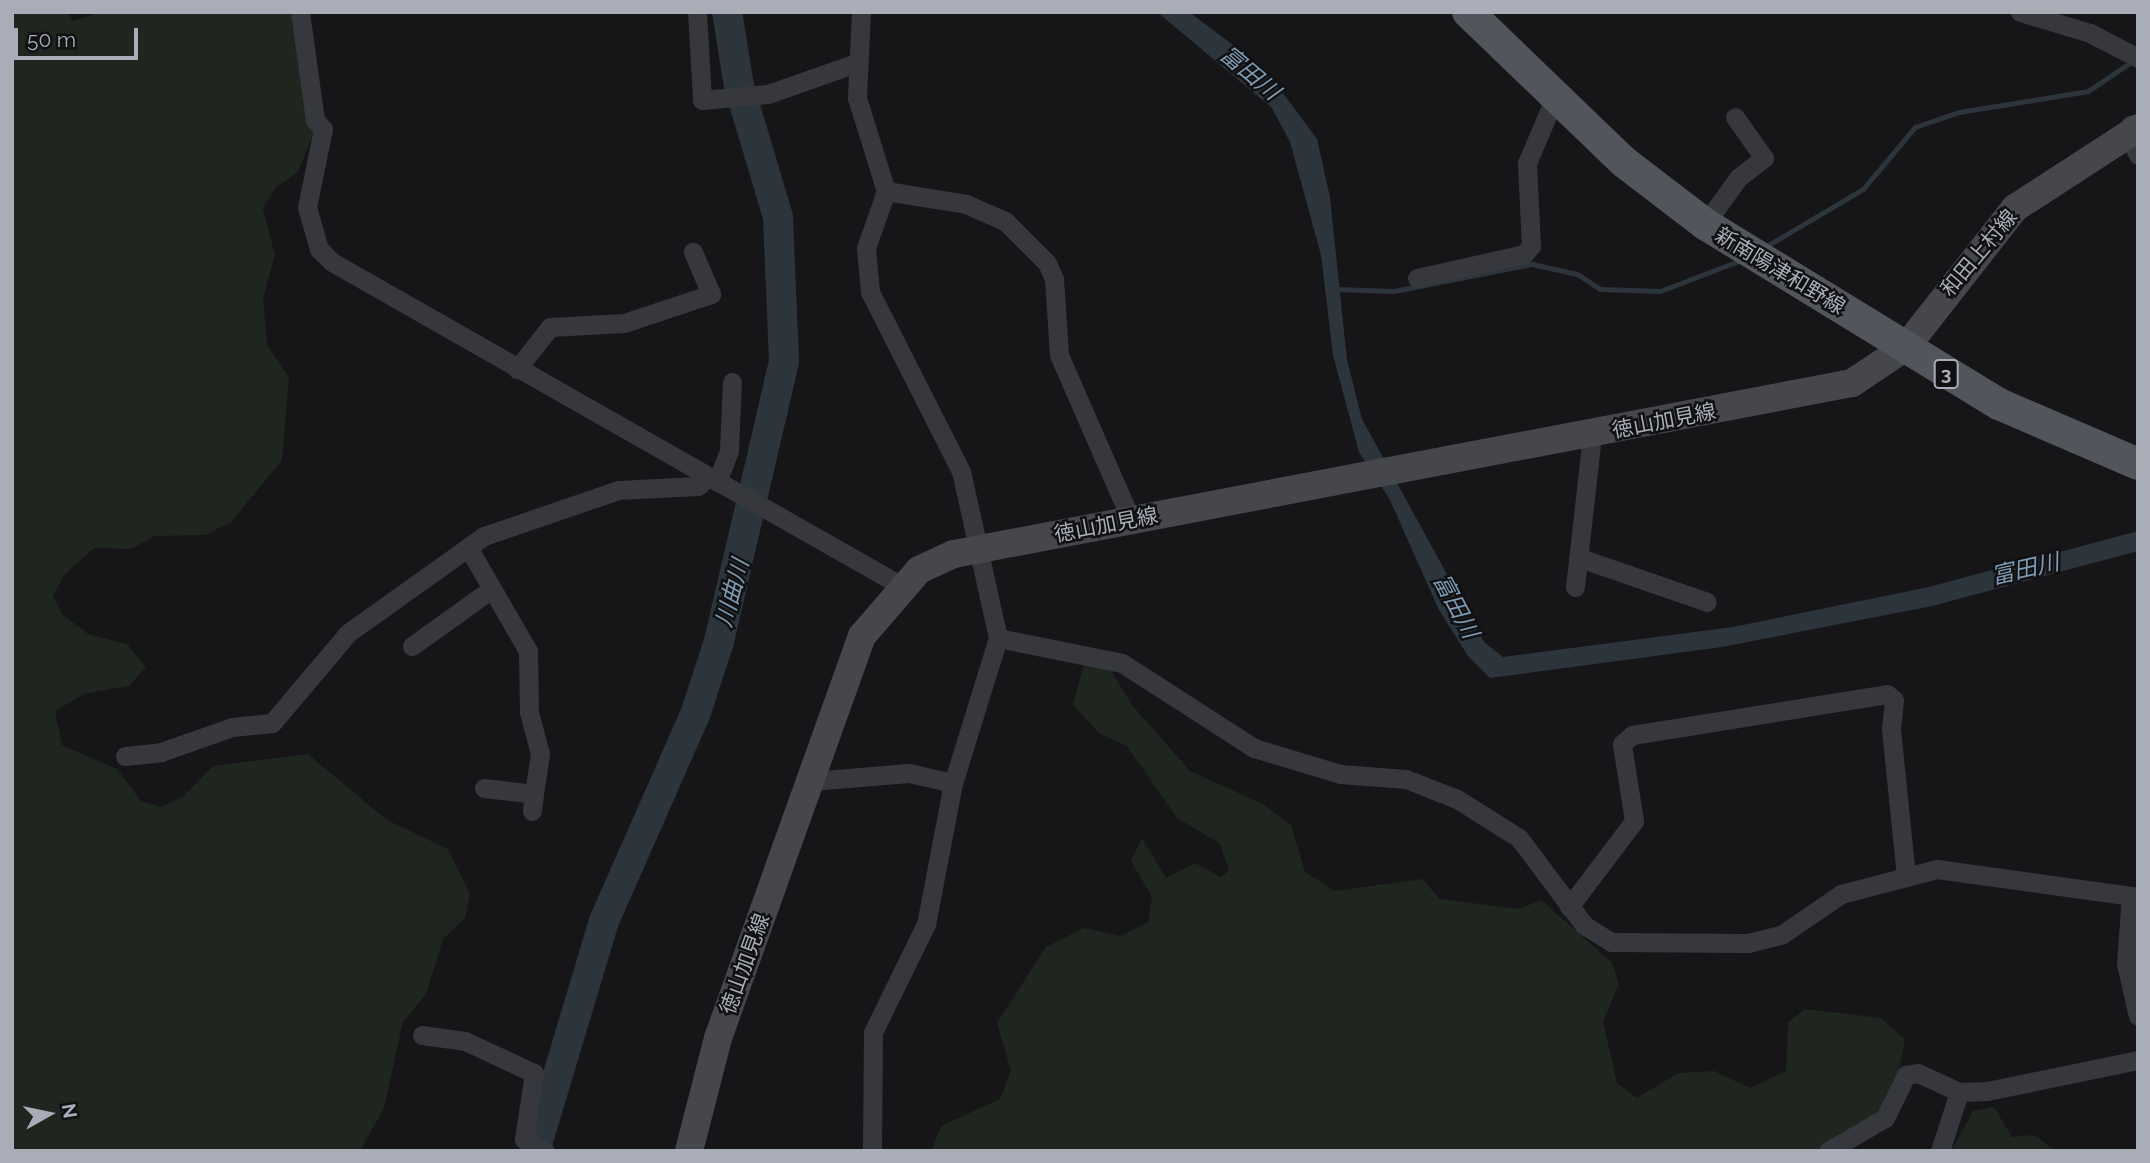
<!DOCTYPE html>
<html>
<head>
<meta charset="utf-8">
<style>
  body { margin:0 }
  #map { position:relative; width:2150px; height:1163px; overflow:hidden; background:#161618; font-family:Raleway,"Noto Sans JP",sans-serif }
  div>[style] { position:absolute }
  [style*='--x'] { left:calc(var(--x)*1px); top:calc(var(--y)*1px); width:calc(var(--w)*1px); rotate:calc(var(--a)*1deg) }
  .green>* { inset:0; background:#1e261f }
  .water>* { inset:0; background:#2c353c }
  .stream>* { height:5px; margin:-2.5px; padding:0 2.5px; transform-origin:2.5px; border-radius:2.5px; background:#2c353c }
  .river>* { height:30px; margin:-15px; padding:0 15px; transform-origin:15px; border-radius:15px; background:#2c353c }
  .street>* { height:19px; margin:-9.5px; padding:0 9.5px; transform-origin:9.5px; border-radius:9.5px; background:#37383d }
  .secondary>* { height:28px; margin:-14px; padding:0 14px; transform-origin:14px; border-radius:14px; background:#45474d }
  .primary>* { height:32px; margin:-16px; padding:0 16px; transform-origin:16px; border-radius:16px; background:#53555c }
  span { translate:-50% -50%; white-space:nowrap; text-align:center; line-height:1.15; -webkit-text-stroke:5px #111113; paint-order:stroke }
  .shield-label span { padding:2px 5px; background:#111113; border:2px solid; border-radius:5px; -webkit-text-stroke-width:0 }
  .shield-label { font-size:19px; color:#a8adb8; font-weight:700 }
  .street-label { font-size:21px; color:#a8adb8 }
  .water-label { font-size:23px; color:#7f9bb3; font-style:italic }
  .frame { position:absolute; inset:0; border:14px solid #a8adb8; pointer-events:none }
  .north { position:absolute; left:14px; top:1079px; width:70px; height:70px; -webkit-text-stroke:5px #111113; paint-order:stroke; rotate:81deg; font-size:19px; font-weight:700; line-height:28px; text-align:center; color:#a8adb8 }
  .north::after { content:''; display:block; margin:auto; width:24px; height:32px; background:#a8adb8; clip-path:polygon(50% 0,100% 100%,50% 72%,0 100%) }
  .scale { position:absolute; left:14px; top:28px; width:124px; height:32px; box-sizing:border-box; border:4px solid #a8adb8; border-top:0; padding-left:9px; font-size:21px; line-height:24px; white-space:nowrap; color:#a8adb8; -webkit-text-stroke:5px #111113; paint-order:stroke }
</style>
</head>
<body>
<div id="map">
  <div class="green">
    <div style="clip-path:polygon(12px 12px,68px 12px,73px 21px,100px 12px,305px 12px,312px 28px,323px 109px,298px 172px,275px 188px,263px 209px,275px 255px,263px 298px,267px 345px,289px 377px,282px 460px,231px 522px,205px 535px,154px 536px,131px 549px,94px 548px,65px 574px,53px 595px,62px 614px,88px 634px,127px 644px,146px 667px,129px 686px,84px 694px,55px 711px,62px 745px,117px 769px,141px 801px,161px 807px,184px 796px,213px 766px,308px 754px,387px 820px,448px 849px,470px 894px,465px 918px,443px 939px,426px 994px,403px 1022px,384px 1108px,360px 1151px,12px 1151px)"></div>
    <div style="clip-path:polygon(1084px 665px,1110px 669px,1132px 705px,1190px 771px,1261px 803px,1291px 825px,1305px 872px,1335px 891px,1422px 879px,1440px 899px,1519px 909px,1541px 900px,1612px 963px,1619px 984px,1603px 1021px,1617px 1083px,1637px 1098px,1678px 1073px,1714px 1071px,1750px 1088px,1786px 1071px,1788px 1023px,1805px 1009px,1881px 1018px,1905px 1040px,1897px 1079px,1877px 1114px,1815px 1151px,931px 1151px,941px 1126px,1000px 1099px,1011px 1071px,997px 1023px,1046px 947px,1084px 928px,1121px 936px,1148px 922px,1152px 897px,1131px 861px,1142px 838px,1166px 878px,1195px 863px,1221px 877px,1229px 870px,1219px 843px,1177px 818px,1127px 746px,1099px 733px,1073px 705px)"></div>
    <div style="clip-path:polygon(1994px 1107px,2012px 1137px,2034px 1135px,2056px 1151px,1951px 1151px,1973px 1111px)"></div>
  </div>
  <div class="water">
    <div style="clip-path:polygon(717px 12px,735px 12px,749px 85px,733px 86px)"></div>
    <div style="clip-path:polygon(1157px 12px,1189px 12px,1265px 69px,1317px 139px,1330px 197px,1347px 360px,1362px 419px,1484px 642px,1503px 657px,1733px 627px,1929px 587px,2138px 531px,2138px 551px,1932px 606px,1722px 647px,1490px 678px,1468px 656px,1439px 610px,1390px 500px,1359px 452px,1333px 355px,1321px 255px,1290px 142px,1272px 108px)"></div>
  </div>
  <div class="stream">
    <div style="--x:1765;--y:247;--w:114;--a:-30.6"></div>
    <div style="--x:1863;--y:189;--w:81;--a:-50"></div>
    <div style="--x:1915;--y:127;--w:46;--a:-18.8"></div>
    <div style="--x:1959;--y:112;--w:131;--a:-9.2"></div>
    <div style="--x:2088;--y:91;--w:55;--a:-34"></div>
    <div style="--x:1335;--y:289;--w:59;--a:1.9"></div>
    <div style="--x:1394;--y:291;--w:141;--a:-11.1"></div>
    <div style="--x:1532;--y:264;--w:46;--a:12.5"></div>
    <div style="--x:1577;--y:274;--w:27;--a:33"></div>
    <div style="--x:1600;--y:289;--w:60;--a:1.9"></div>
    <div style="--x:1660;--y:291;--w:87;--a:-20.9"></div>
  </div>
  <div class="river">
    <div style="--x:535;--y:1151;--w:240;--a:-73.3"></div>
    <div style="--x:604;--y:921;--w:225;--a:-66.2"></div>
    <div style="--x:695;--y:715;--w:78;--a:-72"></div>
    <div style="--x:719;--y:641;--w:287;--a:-76.9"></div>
    <div style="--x:784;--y:361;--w:144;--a:-92.4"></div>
    <div style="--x:778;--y:217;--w:137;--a:-106.6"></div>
    <div style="--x:739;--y:86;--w:75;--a:-99.2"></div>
  </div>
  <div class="street">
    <div style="--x:300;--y:12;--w:109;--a:82.1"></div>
    <div style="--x:315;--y:120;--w:12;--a:48"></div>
    <div style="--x:323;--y:129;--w:80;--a:101.6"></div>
    <div style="--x:307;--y:207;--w:44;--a:74.1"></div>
    <div style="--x:319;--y:249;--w:18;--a:45"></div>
    <div style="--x:332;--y:262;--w:653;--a:29.63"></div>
    <div style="--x:697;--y:12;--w:88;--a:86.7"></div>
    <div style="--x:702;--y:100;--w:66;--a:-5.2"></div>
    <div style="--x:768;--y:94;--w:93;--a:-19.4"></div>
    <div style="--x:861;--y:12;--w:86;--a:92.7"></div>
    <div style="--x:857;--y:98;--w:97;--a:72.7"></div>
    <div style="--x:886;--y:191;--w:60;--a:109.3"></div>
    <div style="--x:866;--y:248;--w:44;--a:84.8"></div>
    <div style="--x:870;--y:292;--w:201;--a:63.1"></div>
    <div style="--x:961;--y:471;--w:171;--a:77.5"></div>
    <div style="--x:998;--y:638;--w:152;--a:107.2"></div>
    <div style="--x:953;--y:783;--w:144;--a:100.8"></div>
    <div style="--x:926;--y:924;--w:120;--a:116.1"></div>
    <div style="--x:873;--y:1032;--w:119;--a:90.5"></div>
    <div style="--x:2020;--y:12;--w:73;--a:16.7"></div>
    <div style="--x:2090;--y:33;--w:54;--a:27.5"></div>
    <div style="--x:2130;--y:125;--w:9;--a:108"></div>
    <div style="--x:2127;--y:134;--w:24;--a:62"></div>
    <div style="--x:886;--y:191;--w:81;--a:9.2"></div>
    <div style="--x:966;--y:204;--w:43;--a:23.6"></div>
    <div style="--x:1005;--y:221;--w:59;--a:45"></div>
    <div style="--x:1047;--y:263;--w:17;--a:66"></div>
    <div style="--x:1054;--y:279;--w:76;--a:86.2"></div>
    <div style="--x:1059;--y:355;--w:180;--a:66.4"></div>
    <div style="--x:1705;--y:224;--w:57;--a:-54.3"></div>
    <div style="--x:1738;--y:178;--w:33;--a:-38"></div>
    <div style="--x:1764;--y:158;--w:50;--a:-125.3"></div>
    <div style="--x:1417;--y:278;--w:110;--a:-12.6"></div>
    <div style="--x:1524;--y:254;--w:11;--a:-49"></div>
    <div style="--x:1531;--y:246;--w:83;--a:-92.8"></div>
    <div style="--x:1527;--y:163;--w:72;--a:-67"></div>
    <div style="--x:517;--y:369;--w:53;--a:-51.8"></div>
    <div style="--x:550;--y:327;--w:74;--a:-3.1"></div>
    <div style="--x:624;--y:323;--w:92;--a:-18.4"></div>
    <div style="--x:711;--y:294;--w:46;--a:-113.2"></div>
    <div style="--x:717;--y:482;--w:34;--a:-69"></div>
    <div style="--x:729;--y:450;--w:68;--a:-87.5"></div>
    <div style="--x:468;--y:547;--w:120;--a:60"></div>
    <div style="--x:528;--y:651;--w:61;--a:89.1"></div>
    <div style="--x:529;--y:712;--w:43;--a:75.3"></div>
    <div style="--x:540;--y:754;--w:40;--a:98.5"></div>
    <div style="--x:1580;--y:558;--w:134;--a:19.1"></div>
    <div style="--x:1575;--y:587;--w:153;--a:-83.6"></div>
    <div style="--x:998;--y:638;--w:126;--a:11.4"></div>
    <div style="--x:1122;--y:663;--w:157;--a:32.8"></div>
    <div style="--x:1254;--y:748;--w:90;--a:16.8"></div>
    <div style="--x:1340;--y:774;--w:66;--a:4.3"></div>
    <div style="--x:1406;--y:779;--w:55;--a:21.4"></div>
    <div style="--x:1457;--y:799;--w:73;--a:32.2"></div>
    <div style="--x:1519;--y:838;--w:109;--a:53.2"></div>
    <div style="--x:1584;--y:925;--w:32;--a:32"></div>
    <div style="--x:1611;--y:942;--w:137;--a:0.4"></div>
    <div style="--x:1748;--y:943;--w:34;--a:-14"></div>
    <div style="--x:1781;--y:935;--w:73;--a:-34.3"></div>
    <div style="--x:1841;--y:894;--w:99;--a:-14.6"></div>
    <div style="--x:1937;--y:869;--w:203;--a:7.9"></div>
    <div style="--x:412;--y:646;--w:96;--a:-35.7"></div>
    <div style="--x:125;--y:756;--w:36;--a:-6"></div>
    <div style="--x:161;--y:752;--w:75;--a:-19.4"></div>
    <div style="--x:232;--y:727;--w:40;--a:-5.7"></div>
    <div style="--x:272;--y:723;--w:118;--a:-49.8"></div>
    <div style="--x:348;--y:633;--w:167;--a:-35.5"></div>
    <div style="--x:484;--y:536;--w:142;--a:-18.9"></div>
    <div style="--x:618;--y:490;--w:80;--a:-2.9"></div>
    <div style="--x:698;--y:486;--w:13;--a:-42"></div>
    <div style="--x:812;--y:781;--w:97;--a:-4.7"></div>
    <div style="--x:909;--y:773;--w:45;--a:12.8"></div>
    <div style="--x:484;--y:788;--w:50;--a:6.8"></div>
    <div style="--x:534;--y:794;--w:17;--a:97"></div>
    <div style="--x:2131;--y:896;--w:68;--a:94.2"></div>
    <div style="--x:2126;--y:964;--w:53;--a:77"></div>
    <div style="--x:1569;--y:907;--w:108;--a:-52.9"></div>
    <div style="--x:1634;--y:821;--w:78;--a:-98.9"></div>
    <div style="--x:1622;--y:744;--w:13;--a:-42"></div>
    <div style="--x:1632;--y:735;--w:258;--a:-9.1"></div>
    <div style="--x:1887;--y:694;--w:9;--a:41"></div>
    <div style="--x:1894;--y:700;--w:29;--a:96"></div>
    <div style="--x:1891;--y:729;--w:149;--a:84.2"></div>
    <div style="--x:422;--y:1035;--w:43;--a:7.9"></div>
    <div style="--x:465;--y:1041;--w:76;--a:24.9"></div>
    <div style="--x:534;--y:1073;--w:67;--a:98.6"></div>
    <div style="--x:524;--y:1139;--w:24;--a:30"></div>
    <div style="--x:1828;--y:1151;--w:66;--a:-30.1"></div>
    <div style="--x:1885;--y:1118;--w:48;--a:-64"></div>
    <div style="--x:1906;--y:1075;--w:12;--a:-9"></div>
    <div style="--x:1918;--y:1073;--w:45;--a:24.9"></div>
    <div style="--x:1959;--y:1092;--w:28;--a:-2"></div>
    <div style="--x:1987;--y:1091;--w:154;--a:-11.6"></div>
    <div style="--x:1940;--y:1151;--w:62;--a:-72.1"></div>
  </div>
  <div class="secondary">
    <div style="--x:689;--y:1151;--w:117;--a:-75.6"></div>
    <div style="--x:718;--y:1038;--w:427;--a:-70.3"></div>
    <div style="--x:862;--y:636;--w:87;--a:-49.2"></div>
    <div style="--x:919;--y:570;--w:38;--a:-25"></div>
    <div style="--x:954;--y:554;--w:914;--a:-10.78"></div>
    <div style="--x:1852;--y:383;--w:65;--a:-33.7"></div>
    <div style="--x:1906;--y:347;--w:177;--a:-51.9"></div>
    <div style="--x:2015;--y:208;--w:147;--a:-33"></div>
  </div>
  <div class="primary">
    <div style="--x:1468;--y:12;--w:216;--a:43.9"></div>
    <div style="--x:1624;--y:162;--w:102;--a:37.4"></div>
    <div style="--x:1705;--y:224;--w:345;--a:31.5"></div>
    <div style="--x:1999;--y:404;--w:151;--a:23.3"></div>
  </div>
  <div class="shield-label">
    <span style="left:1946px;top:374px">3</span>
  </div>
  <div class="street-label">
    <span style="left:1979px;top:253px;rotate:-50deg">和田上村線</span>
    <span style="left:1780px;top:271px;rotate:31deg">新南陽津和野線</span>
    <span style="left:1664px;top:421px;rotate:-11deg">徳山加見線</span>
    <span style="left:1106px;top:525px;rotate:-11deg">徳山加見線</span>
    <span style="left:745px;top:964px;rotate:-70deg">徳山加見線</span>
  </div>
  <div class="water-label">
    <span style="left:1250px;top:73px;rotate:40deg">富田川</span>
    <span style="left:2025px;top:569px;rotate:-13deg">富田川</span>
    <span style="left:732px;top:593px;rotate:-75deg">川曲川</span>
    <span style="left:1456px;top:606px;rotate:62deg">富田川</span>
  </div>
  <div class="frame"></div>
  <div class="north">N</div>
  <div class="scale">50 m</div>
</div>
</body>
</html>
